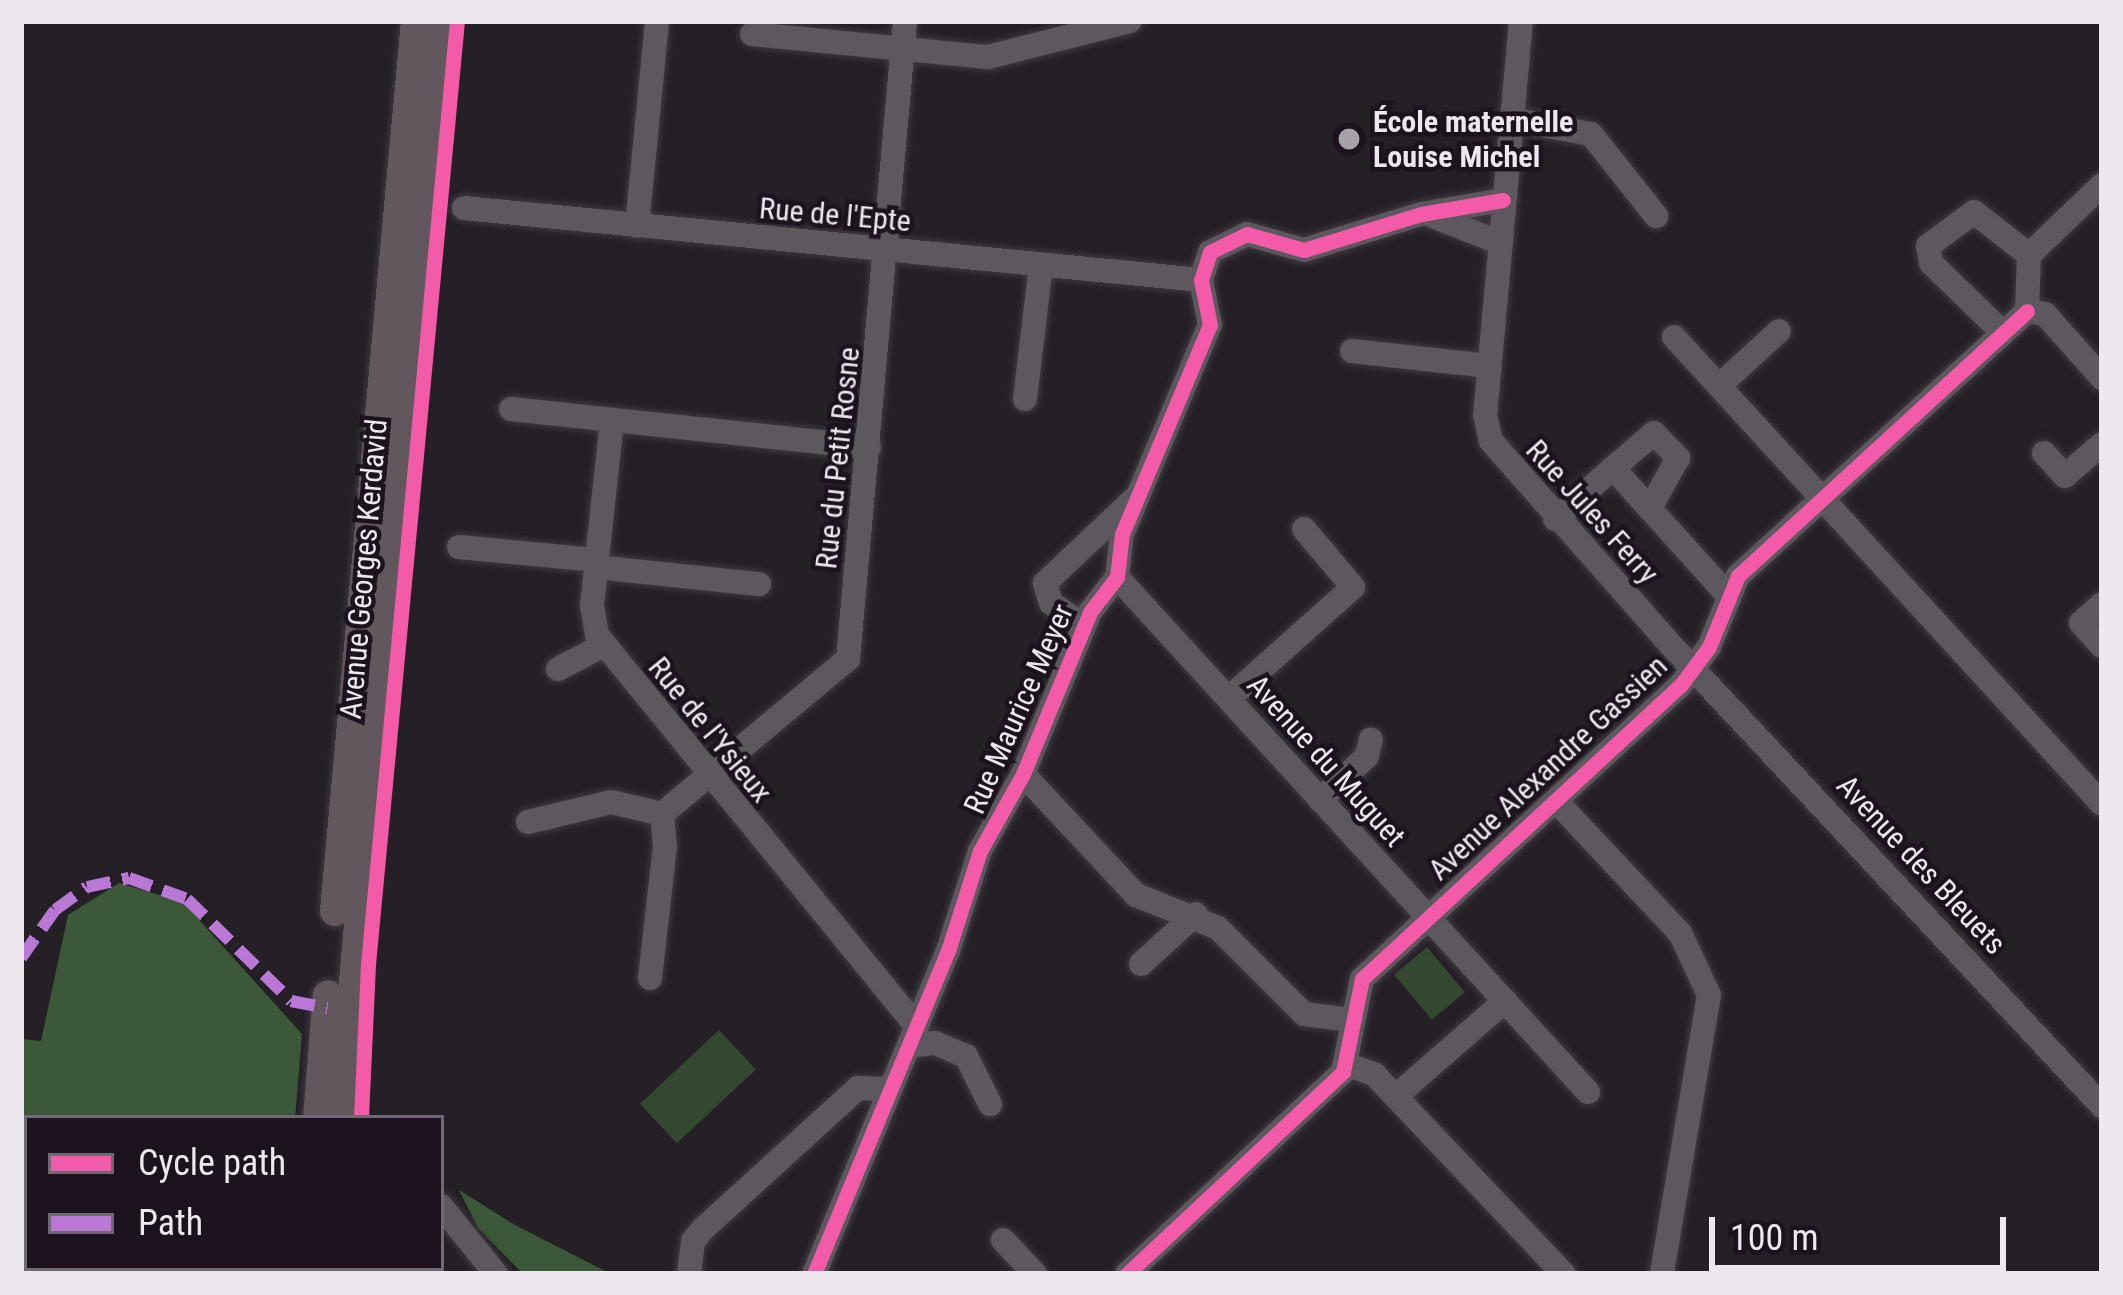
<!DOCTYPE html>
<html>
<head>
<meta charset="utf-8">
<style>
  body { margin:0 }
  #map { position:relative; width:2123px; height:1295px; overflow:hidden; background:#251f26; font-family:"Roboto Condensed",sans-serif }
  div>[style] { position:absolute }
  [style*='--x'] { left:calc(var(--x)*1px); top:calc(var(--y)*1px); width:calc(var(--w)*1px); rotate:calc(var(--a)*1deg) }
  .green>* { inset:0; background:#344831; transform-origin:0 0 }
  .forest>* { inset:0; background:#3b5938 }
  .roads { filter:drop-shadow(0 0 3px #3e3a40) drop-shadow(0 0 3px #3e3a40) }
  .minor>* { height:24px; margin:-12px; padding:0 12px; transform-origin:12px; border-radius:12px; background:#5c585d }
  .major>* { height:30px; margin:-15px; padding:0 15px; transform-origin:15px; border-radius:15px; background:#61575d }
  .quiet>* { height:12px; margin-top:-6px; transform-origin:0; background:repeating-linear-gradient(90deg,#ba77d6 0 24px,transparent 0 36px) }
  .cycleway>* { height:15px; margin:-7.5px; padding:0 7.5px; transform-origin:7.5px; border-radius:7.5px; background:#f35aa7 }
  .dots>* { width:33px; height:33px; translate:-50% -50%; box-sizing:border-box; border:6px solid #1c131f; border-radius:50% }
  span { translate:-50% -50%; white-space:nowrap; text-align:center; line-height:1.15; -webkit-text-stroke:9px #1c131f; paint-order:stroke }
  .poi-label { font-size:30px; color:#ede7f0; font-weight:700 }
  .left { translate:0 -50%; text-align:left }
  .street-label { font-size:30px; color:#ede7f0 }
  .frame { position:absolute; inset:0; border:24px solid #ede7f0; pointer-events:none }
  .legend { position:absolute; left:24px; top:1115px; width:420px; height:156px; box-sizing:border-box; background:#1c131f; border:3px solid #706873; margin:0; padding:15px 21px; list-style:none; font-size:36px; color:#ede7f0 }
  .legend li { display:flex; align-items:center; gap:24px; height:60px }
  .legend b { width:60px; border:3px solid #706873 }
  .scale { position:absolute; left:1709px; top:1217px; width:297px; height:54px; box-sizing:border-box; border:6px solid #ede7f0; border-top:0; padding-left:15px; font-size:36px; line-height:42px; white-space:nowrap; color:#ede7f0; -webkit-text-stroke:9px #1c131f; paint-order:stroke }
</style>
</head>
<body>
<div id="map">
  <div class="green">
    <div style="left:1427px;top:947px;width:59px;height:43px;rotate:50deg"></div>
    <div style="left:719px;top:1030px;width:54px;height:108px;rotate:47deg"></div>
  </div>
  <div class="forest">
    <div style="clip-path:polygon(119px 883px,183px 902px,302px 1034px,295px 1118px,27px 1118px,27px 1244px,21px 1243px,21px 1039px,41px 1041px,68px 915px)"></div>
    <div style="clip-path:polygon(459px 1190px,515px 1225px,611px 1274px,523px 1274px,478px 1228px)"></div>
    <div style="clip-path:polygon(131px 1268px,281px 1268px,156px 1274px)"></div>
  </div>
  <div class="roads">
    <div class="minor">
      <div style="--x:1521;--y:21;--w:396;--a:95.2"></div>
      <div style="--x:1485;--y:415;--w:27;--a:77"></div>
      <div style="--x:1491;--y:441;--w:269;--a:48.6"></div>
      <div style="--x:1669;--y:643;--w:634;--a:46.92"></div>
      <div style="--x:752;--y:34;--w:237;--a:5.6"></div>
      <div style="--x:988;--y:57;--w:146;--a:-14.2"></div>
      <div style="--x:1510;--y:119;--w:82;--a:10.5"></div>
      <div style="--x:1591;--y:134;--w:105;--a:51.6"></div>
      <div style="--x:464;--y:208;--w:741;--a:5.58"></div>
      <div style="--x:1435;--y:217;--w:68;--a:21.6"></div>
      <div style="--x:637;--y:226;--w:206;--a:-84.4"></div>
      <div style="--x:2027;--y:311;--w:56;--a:-88"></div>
      <div style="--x:2029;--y:255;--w:101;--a:-43.8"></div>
      <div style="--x:2027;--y:311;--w:18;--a:9"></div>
      <div style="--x:2045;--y:314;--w:86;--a:48.3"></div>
      <div style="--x:2000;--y:330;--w:96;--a:-135.8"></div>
      <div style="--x:1931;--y:263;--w:17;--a:-100"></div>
      <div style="--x:1928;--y:246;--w:57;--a:-36.5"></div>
      <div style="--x:1974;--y:212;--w:70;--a:38"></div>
      <div style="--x:1674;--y:337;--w:633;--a:47.5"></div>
      <div style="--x:1352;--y:351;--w:138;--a:6.2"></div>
      <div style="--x:1719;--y:386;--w:81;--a:-42.5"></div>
      <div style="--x:1025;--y:399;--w:135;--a:-83.2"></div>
      <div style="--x:511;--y:409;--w:360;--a:6.1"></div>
      <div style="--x:612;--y:421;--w:186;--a:96.2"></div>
      <div style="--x:592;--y:606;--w:29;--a:80"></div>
      <div style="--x:597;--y:635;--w:506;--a:50.77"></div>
      <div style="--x:2044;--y:453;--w:31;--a:48"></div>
      <div style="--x:2065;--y:476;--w:49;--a:-40.9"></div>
      <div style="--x:1613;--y:468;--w:54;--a:-40.5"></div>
      <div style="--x:1654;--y:433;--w:35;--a:46"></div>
      <div style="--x:1678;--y:458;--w:57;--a:119.2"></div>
      <div style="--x:1555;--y:519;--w:77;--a:-41.3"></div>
      <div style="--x:1613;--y:468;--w:170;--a:47.9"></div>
      <div style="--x:459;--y:547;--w:139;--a:5.4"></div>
      <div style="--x:596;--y:567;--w:164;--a:6"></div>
      <div style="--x:1117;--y:577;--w:698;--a:47.56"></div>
      <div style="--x:2102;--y:604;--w:28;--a:138"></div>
      <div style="--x:2081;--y:623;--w:31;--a:48"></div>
      <div style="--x:1084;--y:626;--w:40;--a:-145.1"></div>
      <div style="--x:1051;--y:603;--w:21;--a:-107"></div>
      <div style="--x:1045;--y:583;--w:121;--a:-43.3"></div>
      <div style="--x:558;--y:669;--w:52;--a:-27.6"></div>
      <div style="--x:1229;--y:698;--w:166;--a:-41.8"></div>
      <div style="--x:1353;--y:587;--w:76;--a:-130.2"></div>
      <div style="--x:1023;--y:774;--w:166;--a:47"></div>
      <div style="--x:1136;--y:895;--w:88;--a:21.9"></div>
      <div style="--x:1218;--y:928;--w:122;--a:45"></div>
      <div style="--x:1304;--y:1014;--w:47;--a:7.3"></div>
      <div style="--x:1320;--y:800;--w:64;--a:-43.1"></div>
      <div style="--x:1367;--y:756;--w:17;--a:-77"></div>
      <div style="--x:1556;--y:801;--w:181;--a:46.8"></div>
      <div style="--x:1680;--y:933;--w:68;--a:64.9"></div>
      <div style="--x:1709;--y:995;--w:283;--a:99.6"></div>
      <div style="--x:662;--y:814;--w:242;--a:-39.8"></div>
      <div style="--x:848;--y:659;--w:641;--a:-84.89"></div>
      <div style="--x:528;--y:822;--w:85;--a:-13.5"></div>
      <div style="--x:611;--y:802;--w:52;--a:13.2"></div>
      <div style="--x:1141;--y:964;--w:74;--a:-42.3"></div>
      <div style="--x:650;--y:978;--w:132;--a:-83.5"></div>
      <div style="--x:665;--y:847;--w:33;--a:-95"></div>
      <div style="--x:909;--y:1046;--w:26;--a:-7"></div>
      <div style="--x:935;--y:1043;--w:34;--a:23"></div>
      <div style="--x:966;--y:1056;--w:54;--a:63.4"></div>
      <div style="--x:1345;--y:1064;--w:31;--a:19"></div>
      <div style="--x:1374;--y:1074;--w:276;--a:46.5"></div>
      <div style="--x:1396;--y:1096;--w:145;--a:-41.1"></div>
      <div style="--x:441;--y:1206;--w:87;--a:51"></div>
      <div style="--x:1003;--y:1240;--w:47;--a:46.7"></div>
      <div style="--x:689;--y:1274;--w:33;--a:-83"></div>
      <div style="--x:693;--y:1241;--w:16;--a:-50"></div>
      <div style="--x:703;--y:1229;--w:210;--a:-42.3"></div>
      <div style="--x:858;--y:1088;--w:32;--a:2"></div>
      <div style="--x:814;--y:1274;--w:350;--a:-67.5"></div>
      <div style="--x:948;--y:951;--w:105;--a:-72.3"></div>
      <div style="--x:980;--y:851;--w:88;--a:-60.8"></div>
      <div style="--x:1023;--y:774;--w:175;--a:-67.5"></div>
      <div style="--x:1090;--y:612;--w:44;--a:-52.4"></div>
      <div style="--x:1117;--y:577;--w:43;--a:-83.4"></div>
      <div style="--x:1122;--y:534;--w:227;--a:-67.2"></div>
      <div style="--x:1210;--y:325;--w:46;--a:-101.3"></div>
      <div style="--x:1201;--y:280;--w:29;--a:-72"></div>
      <div style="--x:1210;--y:252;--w:41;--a:-25.9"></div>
      <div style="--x:1247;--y:234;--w:59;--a:15.7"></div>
      <div style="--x:1304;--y:250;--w:122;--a:-17.1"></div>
      <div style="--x:1421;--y:214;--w:83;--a:-9.7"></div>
      <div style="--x:1127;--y:1274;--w:296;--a:-43.1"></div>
      <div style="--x:1343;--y:1072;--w:95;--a:-78.5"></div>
      <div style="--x:1362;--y:979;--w:432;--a:-42.7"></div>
      <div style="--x:1680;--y:686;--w:49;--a:-53.4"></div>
      <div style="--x:1709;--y:647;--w:77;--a:-67.8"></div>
      <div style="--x:1738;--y:576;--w:392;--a:-42.5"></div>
    </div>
    <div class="major">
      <div style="--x:335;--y:911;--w:894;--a:-84.8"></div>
      <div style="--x:318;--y:1118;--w:123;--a:-85.4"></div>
      <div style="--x:342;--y:1118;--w:1101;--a:-84.95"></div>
      <div style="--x:320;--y:1268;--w:6;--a:81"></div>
    </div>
  </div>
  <div class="quiet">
    <div style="--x:21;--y:958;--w:59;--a:-54.7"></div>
    <div style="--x:55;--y:910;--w:39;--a:-36"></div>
    <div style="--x:87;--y:887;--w:43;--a:-12.1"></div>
    <div style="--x:129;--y:878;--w:62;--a:19.9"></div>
    <div style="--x:187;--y:899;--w:146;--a:44.4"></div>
    <div style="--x:291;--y:1001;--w:37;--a:11"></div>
    <div style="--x:21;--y:1261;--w:1;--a:45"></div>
  </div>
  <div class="cycleway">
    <div style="--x:361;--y:1118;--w:154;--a:-87.4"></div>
    <div style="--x:368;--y:964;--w:947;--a:-84.61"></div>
    <div style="--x:814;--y:1274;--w:350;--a:-67.5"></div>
    <div style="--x:948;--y:951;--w:105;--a:-72.3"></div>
    <div style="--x:980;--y:851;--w:88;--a:-60.8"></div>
    <div style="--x:1023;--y:774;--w:175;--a:-67.5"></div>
    <div style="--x:1090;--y:612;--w:44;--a:-52.4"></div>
    <div style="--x:1117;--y:577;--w:43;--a:-83.4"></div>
    <div style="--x:1122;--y:534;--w:227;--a:-67.2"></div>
    <div style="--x:1210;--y:325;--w:46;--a:-101.3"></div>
    <div style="--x:1201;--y:280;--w:29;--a:-72"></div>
    <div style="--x:1210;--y:252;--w:41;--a:-25.9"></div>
    <div style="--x:1247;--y:234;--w:59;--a:15.7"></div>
    <div style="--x:1304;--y:250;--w:122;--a:-17.1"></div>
    <div style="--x:1421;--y:214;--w:83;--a:-9.7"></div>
    <div style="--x:1127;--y:1274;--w:296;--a:-43.1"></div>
    <div style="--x:1343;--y:1072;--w:95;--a:-78.5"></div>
    <div style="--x:1362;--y:979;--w:432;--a:-42.7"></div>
    <div style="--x:1680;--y:686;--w:49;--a:-53.4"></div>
    <div style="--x:1709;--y:647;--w:77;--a:-67.8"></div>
    <div style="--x:1738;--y:576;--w:392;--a:-42.5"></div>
  </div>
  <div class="dots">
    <div style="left:1349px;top:139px;background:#a7a1a9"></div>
  </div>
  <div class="poi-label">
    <span class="left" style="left:1373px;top:139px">École maternelle<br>Louise Michel</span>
  </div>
  <div class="street-label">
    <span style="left:835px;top:215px;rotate:5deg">Rue de l'Epte</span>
    <span style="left:838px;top:458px;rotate:-84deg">Rue du Petit Rosne</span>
    <span style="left:1592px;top:512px;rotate:48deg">Rue Jules Ferry</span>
    <span style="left:364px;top:569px;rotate:-85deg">Avenue Georges Kerdavid</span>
    <span style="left:1019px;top:709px;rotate:-66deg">Rue Maurice Meyer</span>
    <span style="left:710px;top:730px;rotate:51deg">Rue de l'Ysieux</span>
    <span style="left:1326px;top:761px;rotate:48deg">Avenue du Muguet</span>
    <span style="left:1548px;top:768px;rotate:-43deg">Avenue Alexandre Gassien</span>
    <span style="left:1921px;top:865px;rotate:47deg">Avenue des Bleuets</span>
  </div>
  <div class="frame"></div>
  <ul class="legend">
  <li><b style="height:15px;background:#f35aa7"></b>Cycle path</li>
  <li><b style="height:15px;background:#ba77d6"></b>Path</li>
  </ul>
  <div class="scale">100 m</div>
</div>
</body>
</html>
